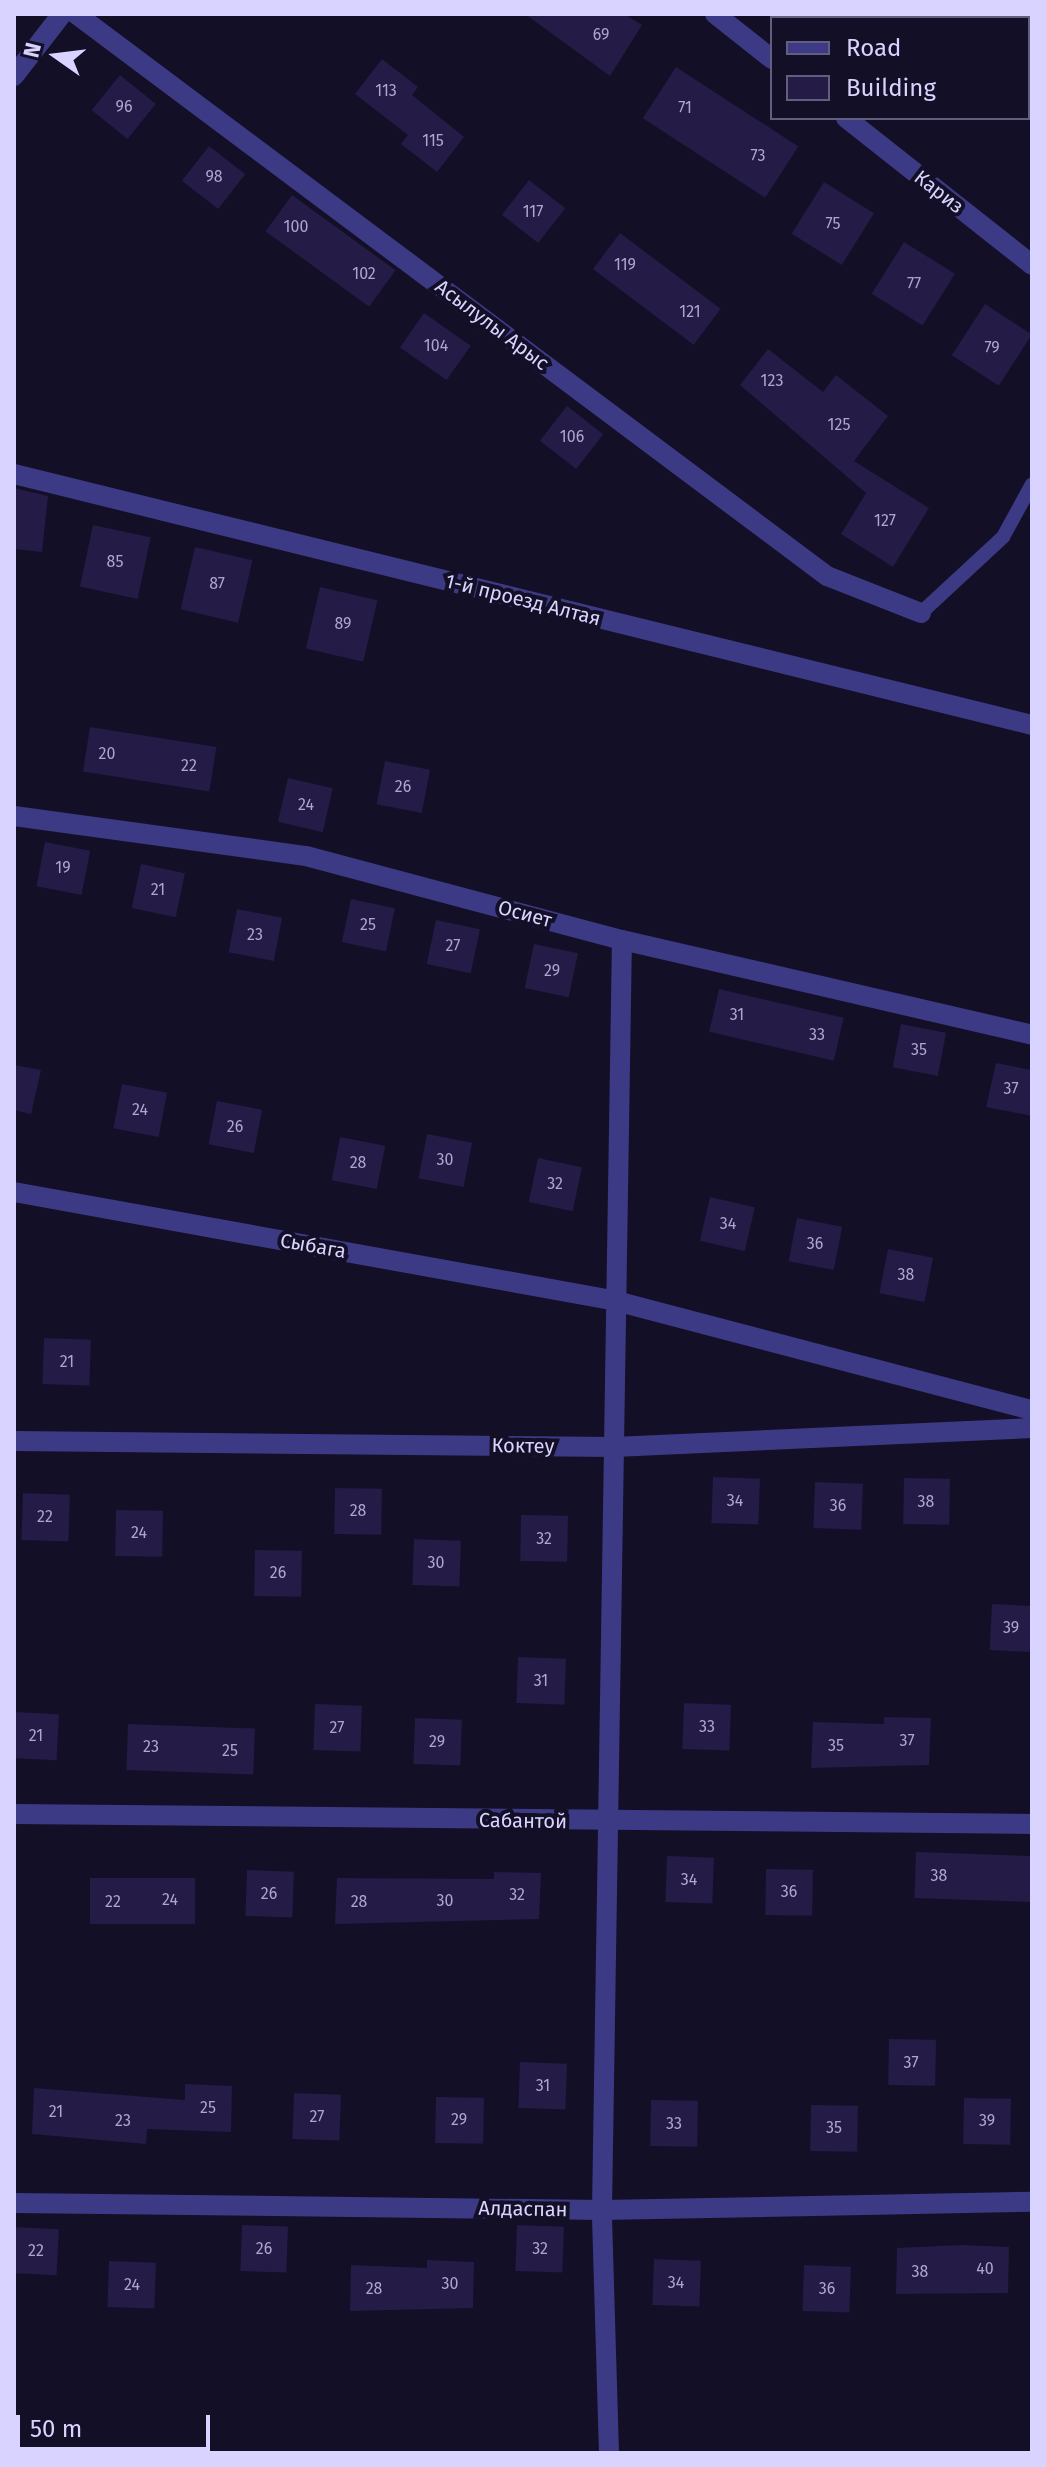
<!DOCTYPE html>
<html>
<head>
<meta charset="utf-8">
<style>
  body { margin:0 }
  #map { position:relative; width:1046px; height:2467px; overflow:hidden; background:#130f26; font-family:"Fira Sans",sans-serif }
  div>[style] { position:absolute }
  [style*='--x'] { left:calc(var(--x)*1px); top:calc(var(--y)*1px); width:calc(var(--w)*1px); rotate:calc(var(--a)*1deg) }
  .building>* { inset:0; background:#241b47; transform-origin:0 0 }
  .lane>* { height:14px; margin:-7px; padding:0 7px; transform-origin:7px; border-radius:7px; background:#3d3a85 }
  .street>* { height:20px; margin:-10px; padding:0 10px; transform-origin:10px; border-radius:10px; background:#3d3a85 }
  span { translate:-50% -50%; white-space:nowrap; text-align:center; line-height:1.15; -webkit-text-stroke:8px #130f26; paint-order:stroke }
  .number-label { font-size:16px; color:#aca6d1 }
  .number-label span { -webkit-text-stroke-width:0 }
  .street-label { font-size:20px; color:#d9d4ff }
  .frame { position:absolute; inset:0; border:16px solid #d9d4ff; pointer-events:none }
  .legend { position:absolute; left:770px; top:16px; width:260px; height:104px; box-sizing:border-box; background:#130f26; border:2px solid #625e7d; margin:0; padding:10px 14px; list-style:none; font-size:24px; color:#d9d4ff }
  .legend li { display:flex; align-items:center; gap:16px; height:40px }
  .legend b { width:40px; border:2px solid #625e7d }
  .north { position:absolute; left:16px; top:16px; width:80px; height:80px; -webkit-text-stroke:6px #130f26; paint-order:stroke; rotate:284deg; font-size:22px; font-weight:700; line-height:32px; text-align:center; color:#d9d4ff }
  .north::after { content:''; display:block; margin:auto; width:28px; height:36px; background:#d9d4ff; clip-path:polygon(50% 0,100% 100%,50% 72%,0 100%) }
  .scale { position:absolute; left:16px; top:2415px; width:194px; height:36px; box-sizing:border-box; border:4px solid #d9d4ff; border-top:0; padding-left:10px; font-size:24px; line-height:28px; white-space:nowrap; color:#d9d4ff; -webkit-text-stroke:6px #130f26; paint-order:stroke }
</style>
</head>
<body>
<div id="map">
  <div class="building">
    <div style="clip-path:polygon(525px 14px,624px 14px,642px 25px,610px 76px)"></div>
    <div style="clip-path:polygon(382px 59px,418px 87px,412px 95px,464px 137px,437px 172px,401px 144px,408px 135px,355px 94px)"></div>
    <div style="left:676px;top:67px;width:146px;height:61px;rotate:33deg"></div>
    <div style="left:120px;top:75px;width:46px;height:45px;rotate:39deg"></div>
    <div style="left:209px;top:146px;width:46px;height:44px;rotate:38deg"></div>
    <div style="left:529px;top:180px;width:46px;height:44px;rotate:38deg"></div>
    <div style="left:824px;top:182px;width:59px;height:61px;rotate:32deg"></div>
    <div style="left:292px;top:195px;width:128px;height:45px;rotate:36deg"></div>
    <div style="left:620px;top:233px;width:126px;height:45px;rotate:37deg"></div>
    <div style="left:904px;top:242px;width:60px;height:61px;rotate:32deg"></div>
    <div style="left:985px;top:304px;width:56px;height:61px;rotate:33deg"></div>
    <div style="left:424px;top:313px;width:57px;height:42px;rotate:35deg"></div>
    <div style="clip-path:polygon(768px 349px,823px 392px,836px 375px,888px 416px,854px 461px,929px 508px,893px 567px,841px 534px,866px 493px,740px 385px)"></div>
    <div style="left:567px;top:406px;width:46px;height:44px;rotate:38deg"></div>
    <div style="clip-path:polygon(14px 488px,48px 496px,42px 552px,14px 549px)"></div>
    <div style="left:93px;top:525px;width:59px;height:63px;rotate:12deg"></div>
    <div style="left:195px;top:547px;width:59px;height:64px;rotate:13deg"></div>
    <div style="left:320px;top:587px;width:59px;height:63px;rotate:13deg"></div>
    <div style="left:90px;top:727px;width:128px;height:45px;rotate:9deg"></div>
    <div style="left:385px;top:761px;width:46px;height:44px;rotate:11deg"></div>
    <div style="left:288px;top:778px;width:46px;height:45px;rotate:13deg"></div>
    <div style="left:45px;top:842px;width:46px;height:45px;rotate:11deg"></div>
    <div style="left:141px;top:864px;width:45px;height:45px;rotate:12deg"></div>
    <div style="left:351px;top:899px;width:45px;height:44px;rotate:12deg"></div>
    <div style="left:237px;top:909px;width:46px;height:44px;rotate:11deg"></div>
    <div style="left:436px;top:920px;width:45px;height:45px;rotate:12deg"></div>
    <div style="left:534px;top:944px;width:45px;height:45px;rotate:12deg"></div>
    <div style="left:719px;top:989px;width:128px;height:44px;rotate:13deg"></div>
    <div style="left:901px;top:1024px;width:46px;height:44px;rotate:11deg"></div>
    <div style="clip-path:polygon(996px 1063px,1032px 1070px,1032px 1116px,986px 1107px)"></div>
    <div style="clip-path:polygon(14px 1065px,41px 1070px,31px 1114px,14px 1110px)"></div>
    <div style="left:122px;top:1084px;width:46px;height:45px;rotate:11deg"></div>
    <div style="left:217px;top:1101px;width:46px;height:44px;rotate:11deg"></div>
    <div style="left:427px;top:1134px;width:46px;height:45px;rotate:11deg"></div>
    <div style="left:340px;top:1137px;width:46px;height:44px;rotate:11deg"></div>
    <div style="left:538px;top:1158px;width:45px;height:45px;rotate:12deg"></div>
    <div style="left:710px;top:1197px;width:46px;height:45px;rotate:13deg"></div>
    <div style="left:797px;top:1218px;width:46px;height:44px;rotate:11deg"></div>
    <div style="left:888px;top:1249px;width:46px;height:45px;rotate:11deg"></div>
    <div style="left:44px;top:1338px;width:47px;height:46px;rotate:2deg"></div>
    <div style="left:713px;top:1477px;width:47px;height:46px;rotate:2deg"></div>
    <div style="left:904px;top:1478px;width:46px;height:46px;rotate:1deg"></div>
    <div style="left:815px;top:1482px;width:48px;height:46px;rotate:2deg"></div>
    <div style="left:335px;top:1488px;width:47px;height:46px;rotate:1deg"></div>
    <div style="left:23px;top:1493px;width:47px;height:47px;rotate:2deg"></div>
    <div style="left:116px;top:1510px;width:47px;height:46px;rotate:1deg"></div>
    <div style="left:521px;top:1515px;width:47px;height:46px;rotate:1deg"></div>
    <div style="left:414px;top:1539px;width:47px;height:46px;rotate:2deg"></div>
    <div style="left:255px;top:1550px;width:47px;height:46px;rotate:1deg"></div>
    <div style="left:992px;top:1604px;width:40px;height:46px;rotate:3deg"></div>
    <div style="left:518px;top:1657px;width:48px;height:46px;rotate:2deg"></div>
    <div style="left:684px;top:1703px;width:47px;height:46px;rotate:2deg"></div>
    <div style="left:315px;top:1704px;width:47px;height:46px;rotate:2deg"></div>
    <div style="left:14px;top:1712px;width:45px;height:46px;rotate:3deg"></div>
    <div style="clip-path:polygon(884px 1717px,931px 1718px,929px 1765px,811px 1768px,813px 1722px,884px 1724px)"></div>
    <div style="left:415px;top:1718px;width:47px;height:46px;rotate:2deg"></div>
    <div style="left:128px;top:1724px;width:127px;height:46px;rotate:2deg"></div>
    <div style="left:916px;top:1852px;width:116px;height:46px;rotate:2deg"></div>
    <div style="left:667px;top:1856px;width:47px;height:46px;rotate:2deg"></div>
    <div style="left:766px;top:1869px;width:47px;height:46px;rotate:1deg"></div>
    <div style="left:247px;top:1870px;width:47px;height:46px;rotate:2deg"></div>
    <div style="clip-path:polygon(494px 1872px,541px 1873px,539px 1919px,335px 1924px,337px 1878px,494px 1879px)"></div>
    <div style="left:90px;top:1878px;width:105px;height:46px"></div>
    <div style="left:889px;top:2039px;width:47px;height:46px;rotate:1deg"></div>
    <div style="left:520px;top:2062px;width:47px;height:46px;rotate:2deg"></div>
    <div style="clip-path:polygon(185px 2084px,232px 2086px,231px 2132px,147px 2129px,146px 2144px,32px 2134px,34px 2088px,185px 2100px)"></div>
    <div style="left:294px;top:2093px;width:47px;height:46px;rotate:2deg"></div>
    <div style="left:436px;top:2097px;width:48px;height:46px;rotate:1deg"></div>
    <div style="left:964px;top:2098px;width:47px;height:46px;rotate:1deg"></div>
    <div style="left:651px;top:2100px;width:47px;height:46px;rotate:1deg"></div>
    <div style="left:811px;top:2105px;width:47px;height:46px;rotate:1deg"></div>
    <div style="left:242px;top:2225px;width:46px;height:46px;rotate:2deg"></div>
    <div style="left:517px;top:2225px;width:47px;height:46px;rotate:2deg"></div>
    <div style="left:14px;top:2227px;width:45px;height:46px;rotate:3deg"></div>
    <div style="clip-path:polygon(962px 2245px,1009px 2247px,1008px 2293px,896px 2294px,897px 2248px)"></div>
    <div style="left:654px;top:2259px;width:47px;height:46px;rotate:2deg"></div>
    <div style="clip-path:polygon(427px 2260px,474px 2262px,473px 2308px,350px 2311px,351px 2265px,427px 2268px)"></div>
    <div style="left:109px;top:2261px;width:47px;height:46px;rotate:2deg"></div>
    <div style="left:804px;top:2265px;width:47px;height:46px;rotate:2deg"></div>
  </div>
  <div class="lane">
    <div style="--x:921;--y:613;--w:112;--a:-42.8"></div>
    <div style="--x:1003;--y:537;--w:60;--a:-61.3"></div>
  </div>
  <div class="street">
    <div style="--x:76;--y:14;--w:938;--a:36.81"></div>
    <div style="--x:827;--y:576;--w:101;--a:21.5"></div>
    <div style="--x:715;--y:14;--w:73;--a:38.3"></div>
    <div style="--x:14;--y:76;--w:78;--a:-52.3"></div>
    <div style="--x:846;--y:118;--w:237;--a:38.3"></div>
    <div style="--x:14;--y:474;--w:1048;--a:13.85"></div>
    <div style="--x:14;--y:816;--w:295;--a:7.8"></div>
    <div style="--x:306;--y:856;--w:327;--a:14.9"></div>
    <div style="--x:622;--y:940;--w:421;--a:13"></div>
    <div style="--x:14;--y:1192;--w:608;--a:10.24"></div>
    <div style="--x:612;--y:1300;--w:434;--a:14.7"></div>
    <div style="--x:14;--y:1441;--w:600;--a:0.57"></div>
    <div style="--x:614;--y:1447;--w:418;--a:-2.6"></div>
    <div style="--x:14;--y:1814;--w:1018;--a:0.56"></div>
    <div style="--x:14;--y:2203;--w:588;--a:0.68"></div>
    <div style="--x:602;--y:2210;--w:430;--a:-1.1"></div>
    <div style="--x:609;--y:2453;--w:243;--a:-91.7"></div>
    <div style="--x:602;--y:2210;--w:1270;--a:-89.1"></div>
  </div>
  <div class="number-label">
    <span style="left:601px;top:35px">69</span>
    <span style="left:386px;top:91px">113</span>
    <span style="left:124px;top:107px">96</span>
    <span style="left:685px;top:108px">71</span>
    <span style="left:433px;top:141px">115</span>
    <span style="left:758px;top:156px">73</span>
    <span style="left:214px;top:177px">98</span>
    <span style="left:533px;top:212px">117</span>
    <span style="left:833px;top:224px">75</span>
    <span style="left:296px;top:227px">100</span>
    <span style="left:625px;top:265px">119</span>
    <span style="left:364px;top:274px">102</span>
    <span style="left:914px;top:284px">77</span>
    <span style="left:690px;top:312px">121</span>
    <span style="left:436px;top:346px">104</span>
    <span style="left:992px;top:348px">79</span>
    <span style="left:772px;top:381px">123</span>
    <span style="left:839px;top:425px">125</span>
    <span style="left:572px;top:437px">106</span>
    <span style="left:885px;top:521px">127</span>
    <span style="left:115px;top:562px">85</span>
    <span style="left:217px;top:584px">87</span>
    <span style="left:343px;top:624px">89</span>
    <span style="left:107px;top:754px">20</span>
    <span style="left:189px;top:766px">22</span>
    <span style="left:403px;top:787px">26</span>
    <span style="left:306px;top:805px">24</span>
    <span style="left:63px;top:868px">19</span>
    <span style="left:158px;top:890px">21</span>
    <span style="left:368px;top:925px">25</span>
    <span style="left:255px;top:935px">23</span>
    <span style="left:453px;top:946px">27</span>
    <span style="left:552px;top:971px">29</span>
    <span style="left:737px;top:1015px">31</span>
    <span style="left:817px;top:1035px">33</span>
    <span style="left:919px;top:1050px">35</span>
    <span style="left:1011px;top:1089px">37</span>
    <span style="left:140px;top:1110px">24</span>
    <span style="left:235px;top:1127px">26</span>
    <span style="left:445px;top:1160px">30</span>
    <span style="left:358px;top:1163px">28</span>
    <span style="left:555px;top:1184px">32</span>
    <span style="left:728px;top:1224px">34</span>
    <span style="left:815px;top:1244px">36</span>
    <span style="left:906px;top:1275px">38</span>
    <span style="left:67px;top:1362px">21</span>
    <span style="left:735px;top:1501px">34</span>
    <span style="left:926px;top:1502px">38</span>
    <span style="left:838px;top:1506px">36</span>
    <span style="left:358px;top:1511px">28</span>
    <span style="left:45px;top:1517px">22</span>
    <span style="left:139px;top:1533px">24</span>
    <span style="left:544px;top:1539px">32</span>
    <span style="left:436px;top:1563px">30</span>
    <span style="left:278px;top:1573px">26</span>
    <span style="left:1011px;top:1628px">39</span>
    <span style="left:541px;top:1681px">31</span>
    <span style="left:707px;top:1727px">33</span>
    <span style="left:337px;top:1728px">27</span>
    <span style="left:36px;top:1736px">21</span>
    <span style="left:907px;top:1741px">37</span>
    <span style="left:437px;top:1742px">29</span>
    <span style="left:836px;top:1746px">35</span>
    <span style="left:151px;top:1747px">23</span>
    <span style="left:230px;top:1751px">25</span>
    <span style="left:939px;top:1876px">38</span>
    <span style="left:689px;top:1880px">34</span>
    <span style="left:789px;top:1892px">36</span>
    <span style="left:269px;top:1894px">26</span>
    <span style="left:517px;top:1895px">32</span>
    <span style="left:170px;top:1900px">24</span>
    <span style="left:445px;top:1901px">30</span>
    <span style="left:113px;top:1902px">22</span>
    <span style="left:359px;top:1902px">28</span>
    <span style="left:911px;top:2063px">37</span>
    <span style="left:543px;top:2086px">31</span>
    <span style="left:208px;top:2108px">25</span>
    <span style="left:56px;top:2112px">21</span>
    <span style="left:317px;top:2117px">27</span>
    <span style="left:459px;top:2120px">29</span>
    <span style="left:123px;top:2121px">23</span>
    <span style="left:987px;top:2121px">39</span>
    <span style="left:674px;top:2124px">33</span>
    <span style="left:834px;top:2128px">35</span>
    <span style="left:264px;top:2249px">26</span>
    <span style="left:540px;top:2249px">32</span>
    <span style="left:36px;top:2251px">22</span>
    <span style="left:985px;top:2269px">40</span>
    <span style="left:920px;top:2272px">38</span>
    <span style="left:676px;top:2283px">34</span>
    <span style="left:450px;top:2284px">30</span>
    <span style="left:132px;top:2285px">24</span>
    <span style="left:374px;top:2289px">28</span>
    <span style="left:827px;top:2289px">36</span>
  </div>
  <div class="street-label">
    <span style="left:939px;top:192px;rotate:38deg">Кариз</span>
    <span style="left:492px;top:325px;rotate:37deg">Асылулы Арыс</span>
    <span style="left:523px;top:600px;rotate:14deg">1-й проезд Алтая</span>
    <span style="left:525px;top:914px;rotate:15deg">Осиет</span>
    <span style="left:313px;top:1246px;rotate:10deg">Сыбага</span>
    <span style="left:523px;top:1446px;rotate:1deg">Коктеу</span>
    <span style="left:523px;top:1821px;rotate:1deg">Сабантой</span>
    <span style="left:523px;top:2209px;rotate:1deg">Алдаспан</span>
  </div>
  <div class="frame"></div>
  <ul class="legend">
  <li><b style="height:10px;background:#3d3a85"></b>Road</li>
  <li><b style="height:22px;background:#241b47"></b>Building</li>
  </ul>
  <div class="north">N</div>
  <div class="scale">50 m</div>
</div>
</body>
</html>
